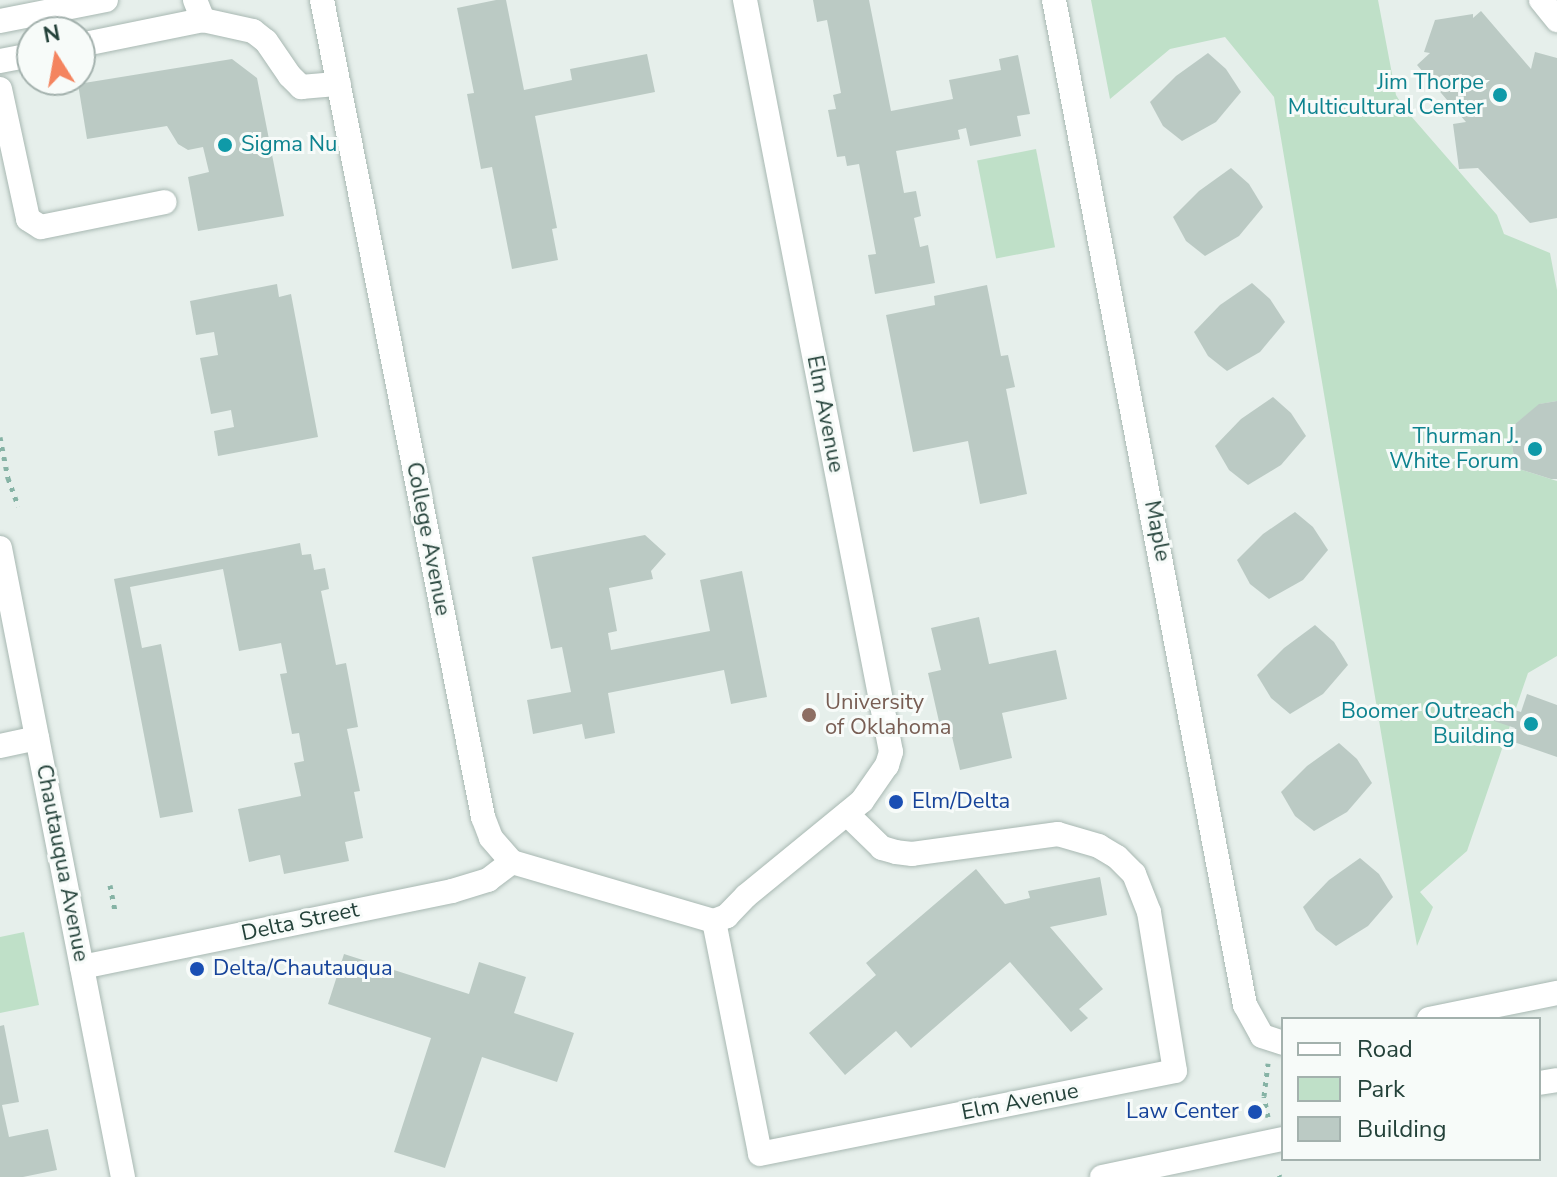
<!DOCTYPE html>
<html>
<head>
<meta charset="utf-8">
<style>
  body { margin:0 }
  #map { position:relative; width:1557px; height:1177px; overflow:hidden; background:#e6efeb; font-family:"Nunito Sans",sans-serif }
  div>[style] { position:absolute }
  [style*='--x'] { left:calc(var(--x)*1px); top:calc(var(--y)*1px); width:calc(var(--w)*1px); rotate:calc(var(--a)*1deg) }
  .green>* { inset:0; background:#bfe0c8; transform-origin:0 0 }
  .building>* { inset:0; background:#bbcac4 }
  .path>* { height:5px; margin-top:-2.5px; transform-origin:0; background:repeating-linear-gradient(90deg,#86b3a5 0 4px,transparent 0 10px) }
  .roads { filter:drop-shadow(0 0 2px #a8b8b2) drop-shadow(0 0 2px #a8b8b2) }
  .minor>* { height:24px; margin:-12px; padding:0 12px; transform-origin:12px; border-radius:12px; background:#fff }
  .dots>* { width:22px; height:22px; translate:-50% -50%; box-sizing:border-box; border:4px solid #f7fbf9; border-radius:50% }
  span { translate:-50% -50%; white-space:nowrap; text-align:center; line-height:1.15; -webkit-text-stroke:6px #f7fbf9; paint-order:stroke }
  .culture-label { font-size:22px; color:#0d838f }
  .right { translate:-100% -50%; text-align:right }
  .left { translate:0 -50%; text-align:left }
  .street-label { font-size:22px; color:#24423a }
  .education-label { font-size:22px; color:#785e54 }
  .transit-label { font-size:22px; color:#164399 }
  .legend { position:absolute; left:1281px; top:1017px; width:260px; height:144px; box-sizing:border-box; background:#f7fbf9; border:2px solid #a3b1ad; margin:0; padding:10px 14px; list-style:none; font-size:24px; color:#24423a }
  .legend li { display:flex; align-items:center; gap:16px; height:40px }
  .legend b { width:40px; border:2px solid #a3b1ad }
  .north { position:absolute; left:16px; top:16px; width:80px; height:80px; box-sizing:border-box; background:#f7fbf9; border:2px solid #a3b1ad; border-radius:50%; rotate:349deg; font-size:22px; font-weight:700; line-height:32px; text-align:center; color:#24423a }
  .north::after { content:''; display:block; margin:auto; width:28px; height:36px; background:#f4845f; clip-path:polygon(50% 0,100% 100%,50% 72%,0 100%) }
</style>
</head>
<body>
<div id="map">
  <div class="green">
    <div style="clip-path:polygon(1091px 0,1378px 0,1396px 95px,1404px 108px,1497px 215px,1504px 234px,1550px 253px,1557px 290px,1557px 401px,1540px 404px,1509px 429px,1516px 468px,1557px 481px,1557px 656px,1528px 673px,1467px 851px,1420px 892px,1433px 907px,1417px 946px,1274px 97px,1225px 37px,1170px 49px,1110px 99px)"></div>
    <div style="left:1036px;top:149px;width:100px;height:60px;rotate:79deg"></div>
    <div style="clip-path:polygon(24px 932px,39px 1005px,0 1013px,0 937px)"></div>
  </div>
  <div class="building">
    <div style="clip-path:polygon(496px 0,506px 0,524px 90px,572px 80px,570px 69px,647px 54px,655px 92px,535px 116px,557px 228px,552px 229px,558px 260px,512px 269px,492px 167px,481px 169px,467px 94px,474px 93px,457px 8px)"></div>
    <div style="clip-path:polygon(813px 0,869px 0,891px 111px,953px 99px,949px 80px,1001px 70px,999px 59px,1018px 55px,1030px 114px,1017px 116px,1021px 136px,970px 146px,966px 128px,958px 130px,960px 139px,896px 151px,904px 193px,916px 191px,921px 216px,914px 218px,920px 247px,928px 245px,935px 283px,875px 294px,868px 255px,876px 254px,859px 164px,847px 166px,845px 156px,837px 157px,828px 110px,836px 109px,833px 95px,841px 93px,827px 20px,817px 22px)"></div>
    <div style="clip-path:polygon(1481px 11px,1531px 69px,1535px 52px,1557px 58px,1557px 218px,1530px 223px,1478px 168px,1459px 169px,1453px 124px,1466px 122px,1417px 65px,1430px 53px,1424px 52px,1435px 20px,1473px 14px,1473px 18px)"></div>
    <div style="clip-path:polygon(1208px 53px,1226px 69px,1241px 92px,1216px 122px,1182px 141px,1163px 126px,1150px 102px,1176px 76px)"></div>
    <div style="clip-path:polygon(232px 59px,257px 78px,284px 216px,198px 231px,188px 177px,209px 172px,203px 147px,188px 150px,178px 144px,167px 126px,87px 139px,78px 84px)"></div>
    <div style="clip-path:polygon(1231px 168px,1249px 184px,1263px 207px,1239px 236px,1205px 256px,1186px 241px,1173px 217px,1199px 191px)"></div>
    <div style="clip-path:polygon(1252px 283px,1270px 299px,1285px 322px,1260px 352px,1227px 371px,1208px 356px,1194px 332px,1220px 305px)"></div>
    <div style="clip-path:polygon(277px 284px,279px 297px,291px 294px,318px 437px,218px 456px,214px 431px,234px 427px,231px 410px,211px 414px,200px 358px,218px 355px,214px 332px,196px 335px,190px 301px)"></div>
    <div style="clip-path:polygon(987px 285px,1001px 356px,1008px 355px,1015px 387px,1006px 389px,1027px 494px,980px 504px,968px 441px,913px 452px,886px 315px,935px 305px,934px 296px)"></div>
    <div style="clip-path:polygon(1273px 397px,1291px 413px,1306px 436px,1281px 465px,1248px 485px,1229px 470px,1215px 446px,1241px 419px)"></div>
    <div style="clip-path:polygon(1557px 401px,1557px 479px,1551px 479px,1516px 468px,1509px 429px,1539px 404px)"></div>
    <div style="clip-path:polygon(1295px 512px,1313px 527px,1328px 550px,1303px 580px,1269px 599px,1250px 584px,1237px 560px,1263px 534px)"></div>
    <div style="clip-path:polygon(645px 535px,666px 554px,651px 571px,653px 579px,609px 588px,617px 631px,608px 633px,611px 650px,710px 631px,700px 580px,742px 571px,767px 697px,731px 704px,724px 670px,608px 693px,615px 733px,585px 739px,582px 724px,533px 734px,527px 700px,571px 692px,562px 647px,551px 649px,532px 557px)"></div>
    <div style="clip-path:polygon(300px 543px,302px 555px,311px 554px,314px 570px,325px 568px,329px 589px,321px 591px,336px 665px,346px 663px,358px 727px,347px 729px,360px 791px,354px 792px,363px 838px,345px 842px,349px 861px,284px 874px,280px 855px,249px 862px,238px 809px,301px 796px,294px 763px,304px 761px,299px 733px,292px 734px,280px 674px,287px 673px,281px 643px,239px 651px,223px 569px,130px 587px,142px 648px,161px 644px,193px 812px,160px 818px,114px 579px)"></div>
    <div style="clip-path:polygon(979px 617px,989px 664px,1056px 650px,1067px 699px,1002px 713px,1012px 758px,960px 770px,949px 724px,940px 726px,928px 673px,941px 670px,931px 628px)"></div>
    <div style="clip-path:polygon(1315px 625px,1334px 642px,1348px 665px,1323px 694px,1290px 714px,1271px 698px,1257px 675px,1284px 648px)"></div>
    <div style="clip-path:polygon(1527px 694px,1557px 705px,1557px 757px,1511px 741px,1515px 728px,1494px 721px,1498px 705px,1521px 712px)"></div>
    <div style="clip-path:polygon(1339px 743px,1357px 759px,1372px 783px,1347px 812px,1314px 831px,1295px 816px,1281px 792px,1307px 766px)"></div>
    <div style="clip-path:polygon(1360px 858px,1379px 874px,1393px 897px,1368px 926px,1336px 946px,1316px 930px,1303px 907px,1329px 880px)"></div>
    <div style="clip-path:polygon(976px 869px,1005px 904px,1030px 898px,1028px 891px,1100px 877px,1107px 915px,1050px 927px,1103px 989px,1079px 1009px,1088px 1018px,1071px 1032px,1010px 962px,911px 1048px,896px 1031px,845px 1075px,809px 1033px,876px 975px,866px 963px)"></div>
    <div style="clip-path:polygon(344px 954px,469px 994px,479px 962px,526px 977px,514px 1013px,574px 1033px,557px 1082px,482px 1057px,445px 1168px,394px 1152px,431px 1038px,328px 1004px)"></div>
    <div style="clip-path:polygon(4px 1025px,19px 1102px,2px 1105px,9px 1137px,48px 1129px,57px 1170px,23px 1177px,0 1177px,0 1026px)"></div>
  </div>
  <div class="path">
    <div style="--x:0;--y:437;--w:42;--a:79"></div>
    <div style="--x:8;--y:478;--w:30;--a:70"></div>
    <div style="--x:110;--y:885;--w:25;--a:79"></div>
    <div style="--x:1268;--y:1117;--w:21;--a:-101"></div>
    <div style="--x:1264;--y:1096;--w:33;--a:-83"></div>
    <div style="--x:1279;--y:1175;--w:2;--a:63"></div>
  </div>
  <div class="roads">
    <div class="minor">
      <div style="--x:195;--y:0;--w:22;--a:68"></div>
      <div style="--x:203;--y:20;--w:51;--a:12.4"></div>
      <div style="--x:253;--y:31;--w:16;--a:38"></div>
      <div style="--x:266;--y:41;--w:42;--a:55.6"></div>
      <div style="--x:290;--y:76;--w:16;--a:45"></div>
      <div style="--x:301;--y:87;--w:38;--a:-5"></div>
      <div style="--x:322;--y:0;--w:833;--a:78.85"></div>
      <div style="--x:483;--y:817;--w:22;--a:69"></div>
      <div style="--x:491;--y:838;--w:32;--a:49"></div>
      <div style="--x:512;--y:862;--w:210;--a:16.3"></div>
      <div style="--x:745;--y:0;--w:766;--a:79.01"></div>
      <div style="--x:891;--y:752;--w:14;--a:107"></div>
      <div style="--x:887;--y:765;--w:44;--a:124.8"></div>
      <div style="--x:862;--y:801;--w:150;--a:140.7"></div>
      <div style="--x:746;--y:896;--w:28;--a:134"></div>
      <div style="--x:727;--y:916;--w:14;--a:159"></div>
      <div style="--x:714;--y:921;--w:237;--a:78.8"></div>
      <div style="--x:760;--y:1154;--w:423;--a:-11.3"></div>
      <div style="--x:1175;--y:1071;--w:161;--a:-99.3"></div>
      <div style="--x:1149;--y:912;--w:41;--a:-111.5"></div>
      <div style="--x:1134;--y:874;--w:24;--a:-135"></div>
      <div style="--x:1117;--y:857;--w:21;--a:-149"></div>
      <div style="--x:1099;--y:846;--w:43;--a:-163.7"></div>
      <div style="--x:1058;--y:834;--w:147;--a:172.2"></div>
      <div style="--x:912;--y:854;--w:16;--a:-173"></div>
      <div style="--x:896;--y:852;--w:15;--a:-164"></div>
      <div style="--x:882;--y:848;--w:49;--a:-135.8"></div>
      <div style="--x:1054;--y:0;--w:1023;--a:79.24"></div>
      <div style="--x:1245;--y:1005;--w:35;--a:61"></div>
      <div style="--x:1262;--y:1036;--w:22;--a:18"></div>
      <div style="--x:1541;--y:0;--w:26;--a:51"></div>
      <div style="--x:0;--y:21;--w:108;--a:-11.2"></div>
      <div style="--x:80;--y:45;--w:126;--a:-11.5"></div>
      <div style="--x:0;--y:61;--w:33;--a:-11"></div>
      <div style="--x:0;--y:89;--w:133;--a:77.8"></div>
      <div style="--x:28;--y:219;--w:15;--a:32"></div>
      <div style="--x:41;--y:227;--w:126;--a:-11.4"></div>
      <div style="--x:0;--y:548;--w:641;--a:78.94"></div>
      <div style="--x:0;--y:746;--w:38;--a:-12"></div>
      <div style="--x:82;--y:967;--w:378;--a:-11.6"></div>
      <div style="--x:452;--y:891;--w:38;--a:-17"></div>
      <div style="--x:488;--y:880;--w:30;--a:-37"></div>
      <div style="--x:1429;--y:1019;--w:131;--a:-11.5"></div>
      <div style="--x:1539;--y:1083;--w:18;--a:-9"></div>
      <div style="--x:1102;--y:1177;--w:185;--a:-11.9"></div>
    </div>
  </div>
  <div class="dots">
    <div style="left:1500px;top:95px;background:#0f9aa8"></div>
    <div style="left:225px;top:145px;background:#0f9aa8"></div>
    <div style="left:1535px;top:449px;background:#0f9aa8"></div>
    <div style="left:809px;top:715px;background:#8d6e63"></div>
    <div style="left:1531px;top:724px;background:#0f9aa8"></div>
    <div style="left:896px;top:802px;background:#1a4fb4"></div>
    <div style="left:197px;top:969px;background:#1a4fb4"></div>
    <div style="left:1255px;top:1112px;background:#1a4fb4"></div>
  </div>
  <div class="culture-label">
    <span class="right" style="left:1484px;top:95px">Jim Thorpe<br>Multicultural Center</span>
    <span class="left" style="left:241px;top:145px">Sigma Nu</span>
    <span class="right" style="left:1519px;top:449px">Thurman J.<br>White Forum</span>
    <span class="right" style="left:1515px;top:724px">Boomer Outreach<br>Building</span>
  </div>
  <div class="street-label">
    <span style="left:825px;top:414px;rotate:79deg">Elm Avenue</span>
    <span style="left:1157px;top:531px;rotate:79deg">Maple</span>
    <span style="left:428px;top:539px;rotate:79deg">College Avenue</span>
    <span style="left:62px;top:863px;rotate:79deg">Chautauqua Avenue</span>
    <span style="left:300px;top:922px;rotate:-12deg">Delta Street</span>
    <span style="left:1020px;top:1102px;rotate:-11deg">Elm Avenue</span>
  </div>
  <div class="education-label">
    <span class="left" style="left:825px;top:715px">University<br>of Oklahoma</span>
  </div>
  <div class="transit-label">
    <span class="left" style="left:912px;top:802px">Elm/Delta</span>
    <span class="left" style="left:213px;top:969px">Delta/Chautauqua</span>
    <span class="right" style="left:1239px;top:1112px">Law Center</span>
  </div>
  <ul class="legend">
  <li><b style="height:10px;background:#fff"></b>Road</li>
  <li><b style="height:22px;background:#bfe0c8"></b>Park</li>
  <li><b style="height:22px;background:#bbcac4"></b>Building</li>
  </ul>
  <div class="north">N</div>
</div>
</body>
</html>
